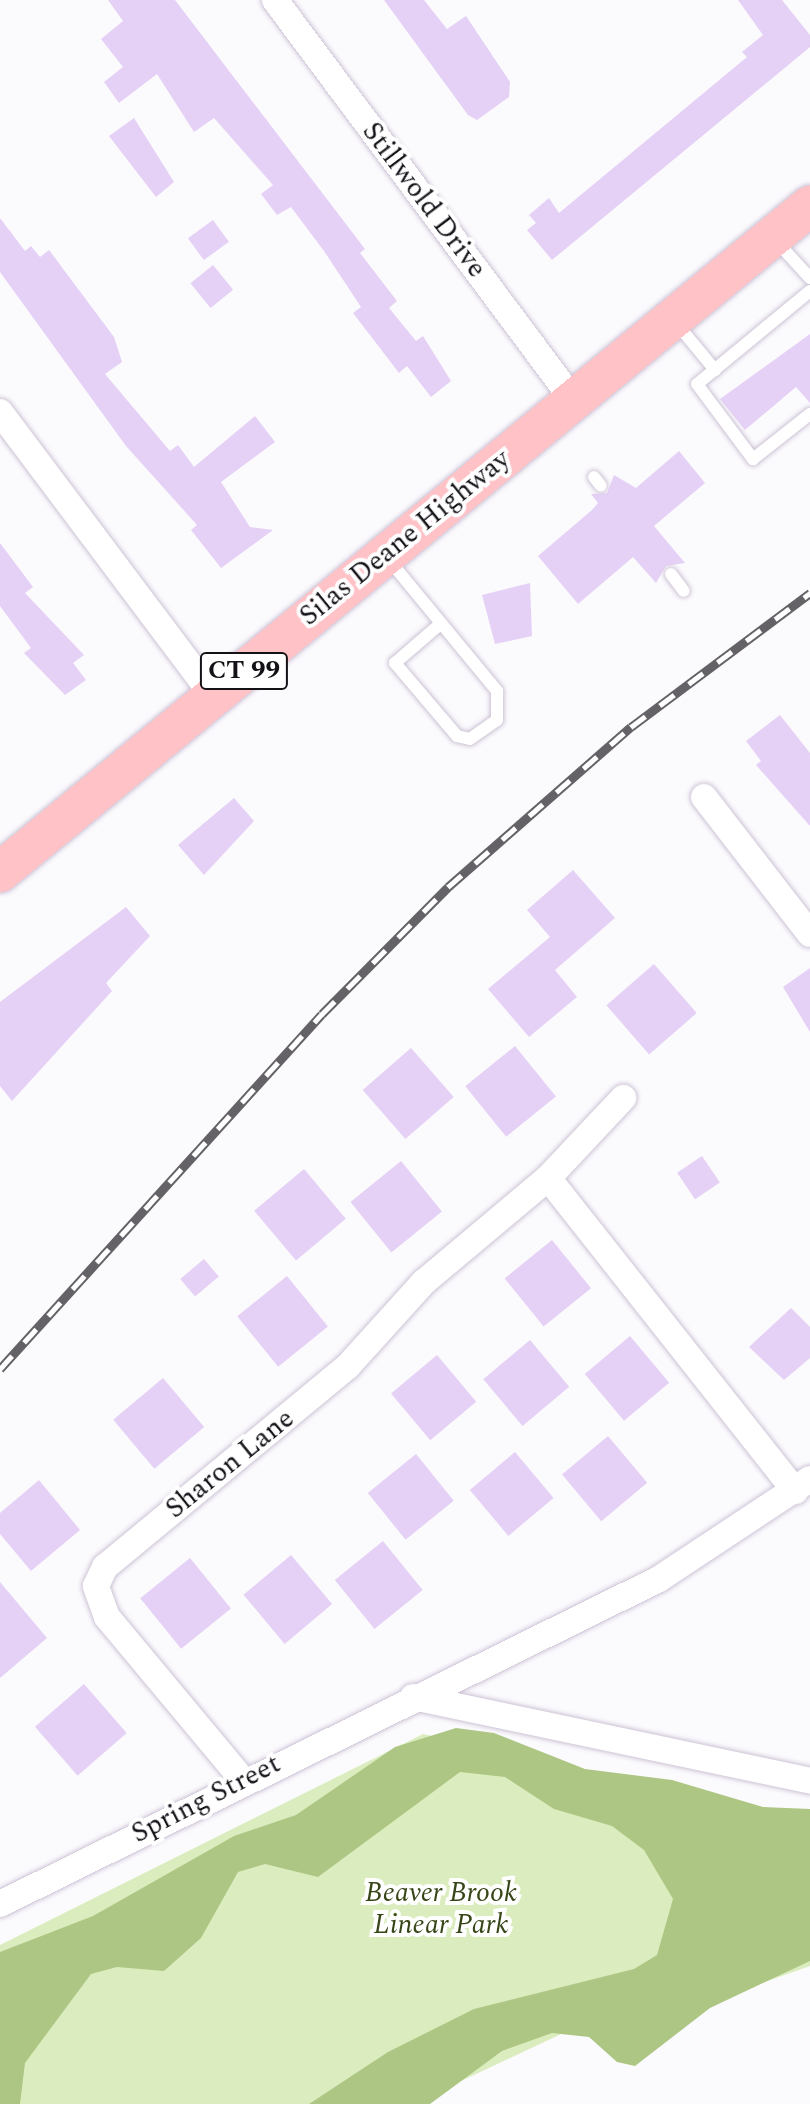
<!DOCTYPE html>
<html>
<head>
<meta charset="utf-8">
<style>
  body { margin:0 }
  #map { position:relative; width:810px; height:2104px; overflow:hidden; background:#fbfafd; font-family:Spectral,serif }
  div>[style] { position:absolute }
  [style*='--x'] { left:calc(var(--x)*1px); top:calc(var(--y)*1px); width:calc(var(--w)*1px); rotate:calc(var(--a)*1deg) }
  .green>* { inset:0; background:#dbedbe }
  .forest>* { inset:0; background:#aec684 }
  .building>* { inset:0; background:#e6d1f6; transform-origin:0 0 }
  .roads { filter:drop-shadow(0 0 2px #cdc3d5) drop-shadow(0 0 2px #cdc3d5) }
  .lane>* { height:12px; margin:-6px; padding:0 6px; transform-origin:6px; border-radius:6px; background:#fff }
  .street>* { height:26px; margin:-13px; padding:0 13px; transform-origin:13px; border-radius:13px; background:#fff }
  .primary>* { height:40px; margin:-20px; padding:0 20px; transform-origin:20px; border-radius:20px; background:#fec2c7 }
  .rail>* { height:9px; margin-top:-4.5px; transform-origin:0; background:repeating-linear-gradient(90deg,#fff 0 18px,#656267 0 36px); box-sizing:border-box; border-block:2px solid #656267 }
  span { translate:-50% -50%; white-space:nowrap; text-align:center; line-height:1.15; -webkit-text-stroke:8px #fff; paint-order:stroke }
  .shield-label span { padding:2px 6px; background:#fff; border:2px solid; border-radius:6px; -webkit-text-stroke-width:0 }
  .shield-label { font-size:26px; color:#141117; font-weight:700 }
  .street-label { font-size:28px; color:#141117 }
  .park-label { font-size:28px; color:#374617; font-style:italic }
</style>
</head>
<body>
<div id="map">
  <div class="green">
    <div style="clip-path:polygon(423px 1734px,810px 1819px,810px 1966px,669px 2016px,655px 1990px,412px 2104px,0 2104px,0 1945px)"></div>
  </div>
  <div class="forest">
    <div style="clip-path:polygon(456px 1728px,494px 1733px,585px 1769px,672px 1780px,763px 1807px,810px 1809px,810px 1961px,710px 2008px,635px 2066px,617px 2062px,589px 2037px,552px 2033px,502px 2051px,430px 2104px,309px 2104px,388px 2052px,474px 2009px,634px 1969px,657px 1955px,673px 1899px,644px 1850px,612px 1826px,554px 1809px,505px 1777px,460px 1772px,318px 1877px,265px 1864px,238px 1872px,201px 1938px,164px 1971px,117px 1967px,91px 1974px,25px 2063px,20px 2104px,0 2104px,0 1952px,93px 1916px,234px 1836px,296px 1815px,395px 1747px)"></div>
  </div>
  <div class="building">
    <div style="clip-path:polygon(108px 0,175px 0,365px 249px,360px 253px,397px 301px,389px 308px,416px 341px,423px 336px,451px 381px,431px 397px,407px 366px,399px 373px,353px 313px,361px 307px,324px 251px,291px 207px,277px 215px,261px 194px,273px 185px,214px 118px,194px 132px,157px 74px,119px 103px,104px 82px,123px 67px,101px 39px,123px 21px)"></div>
    <div style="clip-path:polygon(384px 0,424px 0,447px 29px,466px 16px,510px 82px,509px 97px,477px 120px,468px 115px)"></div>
    <div style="clip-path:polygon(738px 0,782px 0,810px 35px,810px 47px,552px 260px,527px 230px,536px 223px,529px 215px,549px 198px,559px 213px,747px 57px,742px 52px,763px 35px)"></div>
    <div style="clip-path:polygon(134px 118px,174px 182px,156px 197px,109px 136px)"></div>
    <div style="clip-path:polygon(0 218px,25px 251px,31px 246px,40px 257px,49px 250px,114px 337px,122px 362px,105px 374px,170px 451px,178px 445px,194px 467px,255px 416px,275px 442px,221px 482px,250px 527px,273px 530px,221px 568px,191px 530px,197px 525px,126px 446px,0 272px)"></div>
    <div style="left:213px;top:220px;width:27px;height:31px;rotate:54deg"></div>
    <div style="left:213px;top:265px;width:32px;height:29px;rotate:51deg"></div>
    <div style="clip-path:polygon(810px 334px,810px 403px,796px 387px,745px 430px,720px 399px)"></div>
    <div style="clip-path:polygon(679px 451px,705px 483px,654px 526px,685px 563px,666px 566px,656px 583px,633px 557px,578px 604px,538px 556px,592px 510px,598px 503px,591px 494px,607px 493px,614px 475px,636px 488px)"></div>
    <div style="clip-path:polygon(0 543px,33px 587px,25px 593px,84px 655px,73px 663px,86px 680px,65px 695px,24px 653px,31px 648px,0 606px)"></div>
    <div style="clip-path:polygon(530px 583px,532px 636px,495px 644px,482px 595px)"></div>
    <div style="clip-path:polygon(780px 715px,810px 753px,810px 826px,756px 765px,761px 761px,746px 741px)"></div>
    <div style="clip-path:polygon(234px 798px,254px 821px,204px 875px,178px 845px)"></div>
    <div style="clip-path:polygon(573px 870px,615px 918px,555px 970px,577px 997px,529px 1037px,488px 989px,550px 937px,527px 910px)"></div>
    <div style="clip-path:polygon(126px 907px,150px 936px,106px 983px,112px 991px,12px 1101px,0 1086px,0 1002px)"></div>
    <div style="left:654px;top:964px;width:65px;height:63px;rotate:49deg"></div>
    <div style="clip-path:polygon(810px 968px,810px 1032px,783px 987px)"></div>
    <div style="left:515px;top:1046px;width:65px;height:64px;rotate:51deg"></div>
    <div style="left:411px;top:1048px;width:65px;height:64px;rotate:49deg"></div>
    <div style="left:702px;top:1156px;width:32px;height:30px;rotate:56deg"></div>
    <div style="left:401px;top:1161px;width:65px;height:65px;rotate:51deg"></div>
    <div style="left:304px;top:1169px;width:65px;height:65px;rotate:50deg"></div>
    <div style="left:552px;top:1240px;width:62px;height:61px;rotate:51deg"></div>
    <div style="left:204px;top:1259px;width:23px;height:31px;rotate:50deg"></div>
    <div style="left:287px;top:1276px;width:65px;height:64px;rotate:51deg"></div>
    <div style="clip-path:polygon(791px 1308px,810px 1327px,810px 1358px,784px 1380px,749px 1347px)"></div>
    <div style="left:630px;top:1336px;width:61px;height:59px;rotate:50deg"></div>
    <div style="left:530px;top:1340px;width:61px;height:61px;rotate:50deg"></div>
    <div style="left:437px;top:1355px;width:61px;height:60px;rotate:50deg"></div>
    <div style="left:163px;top:1378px;width:64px;height:65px;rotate:50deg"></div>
    <div style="left:608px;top:1436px;width:61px;height:60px;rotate:50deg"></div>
    <div style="left:515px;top:1452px;width:60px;height:59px;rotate:50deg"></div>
    <div style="left:416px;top:1454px;width:60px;height:62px;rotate:51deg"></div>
    <div style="clip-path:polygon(39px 1480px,80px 1530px,31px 1571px,0 1534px,0 1513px)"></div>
    <div style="left:383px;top:1541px;width:63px;height:62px;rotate:51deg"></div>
    <div style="left:291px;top:1555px;width:64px;height:62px;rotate:50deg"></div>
    <div style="left:190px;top:1558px;width:65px;height:64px;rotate:51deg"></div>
    <div style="clip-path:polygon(0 1582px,47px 1638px,0 1678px)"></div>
    <div style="left:84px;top:1684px;width:65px;height:65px;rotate:49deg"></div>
  </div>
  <div class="roads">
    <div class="lane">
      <div style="--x:777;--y:242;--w:49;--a:47.5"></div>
      <div style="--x:810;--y:291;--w:146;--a:140.5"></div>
      <div style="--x:697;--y:384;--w:94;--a:53.3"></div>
      <div style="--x:753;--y:459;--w:73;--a:-38.3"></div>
      <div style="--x:677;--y:324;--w:60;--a:50.4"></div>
      <div style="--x:594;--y:477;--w:11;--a:52"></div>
      <div style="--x:389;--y:560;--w:170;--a:50.5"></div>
      <div style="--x:497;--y:691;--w:29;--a:90"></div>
      <div style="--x:497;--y:720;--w:33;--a:145"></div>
      <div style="--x:470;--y:739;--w:13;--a:-167"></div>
      <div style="--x:457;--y:736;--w:96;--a:-130.3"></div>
      <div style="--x:395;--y:663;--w:58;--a:-40.8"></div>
      <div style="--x:671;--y:574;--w:21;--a:53"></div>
    </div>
    <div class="street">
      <div style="--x:275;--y:0;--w:499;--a:53.3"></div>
      <div style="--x:0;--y:412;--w:355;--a:53.1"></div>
      <div style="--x:704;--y:797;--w:173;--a:52.3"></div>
      <div style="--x:548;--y:1178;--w:399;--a:51.7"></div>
      <div style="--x:413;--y:1697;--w:406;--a:11.9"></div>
      <div style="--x:242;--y:1779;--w:211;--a:-129.8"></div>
      <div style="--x:107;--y:1617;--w:33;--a:-110"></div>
      <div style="--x:96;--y:1586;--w:21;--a:-65"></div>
      <div style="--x:105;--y:1567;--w:315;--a:-39.6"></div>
      <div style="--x:348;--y:1366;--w:113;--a:-47.9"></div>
      <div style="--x:424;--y:1282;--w:162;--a:-40"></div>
      <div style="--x:548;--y:1178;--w:110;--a:-46.8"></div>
      <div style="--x:0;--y:1904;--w:735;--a:-26.25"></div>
      <div style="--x:659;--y:1579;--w:181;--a:-33.5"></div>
    </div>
    <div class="primary">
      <div style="--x:0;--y:872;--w:1049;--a:-39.43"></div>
    </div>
  </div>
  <div class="rail">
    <div style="--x:0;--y:1369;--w:479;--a:-47.8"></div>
    <div style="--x:322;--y:1014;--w:179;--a:-45.2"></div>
    <div style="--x:448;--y:887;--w:243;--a:-41.2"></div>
    <div style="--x:631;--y:727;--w:224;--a:-36.8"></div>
  </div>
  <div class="shield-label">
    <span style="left:244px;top:671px">CT 99</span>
  </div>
  <div class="street-label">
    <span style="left:424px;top:200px;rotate:53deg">Stillwold Drive</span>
    <span style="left:405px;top:538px;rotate:-39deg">Silas Deane Highway</span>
    <span style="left:230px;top:1464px;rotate:-39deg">Sharon Lane</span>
    <span style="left:206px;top:1799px;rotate:-27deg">Spring Street</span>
  </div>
  <div class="park-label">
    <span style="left:441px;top:1909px">Beaver Brook<br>Linear Park</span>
  </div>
</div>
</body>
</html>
